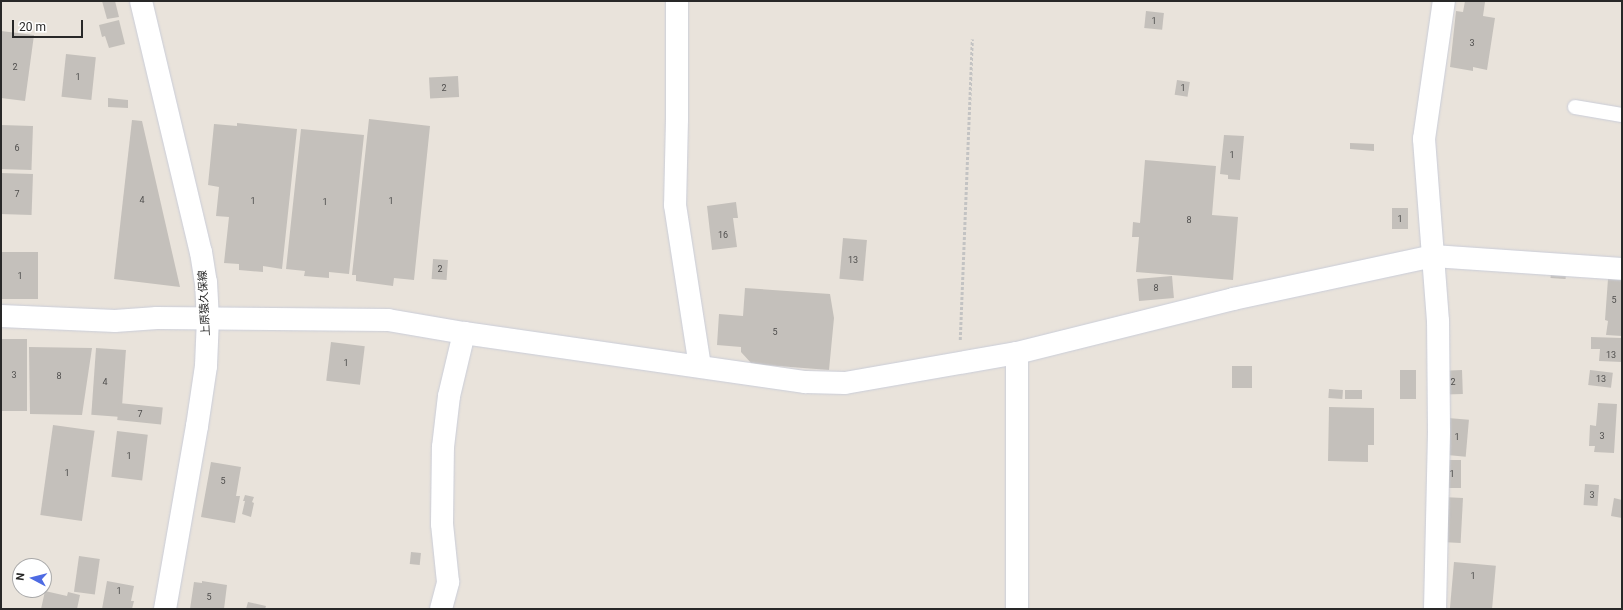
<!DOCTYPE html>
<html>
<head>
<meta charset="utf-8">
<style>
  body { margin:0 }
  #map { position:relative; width:1623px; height:610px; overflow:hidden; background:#e9e3db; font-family:Roboto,"Noto Sans JP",sans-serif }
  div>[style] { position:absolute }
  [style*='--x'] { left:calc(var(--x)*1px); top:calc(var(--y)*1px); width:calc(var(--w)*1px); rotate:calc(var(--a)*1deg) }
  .building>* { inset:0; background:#c4c0bb; transform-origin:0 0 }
  .path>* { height:2.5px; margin-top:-1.25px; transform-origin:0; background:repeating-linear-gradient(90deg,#c3c3c3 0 3px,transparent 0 5px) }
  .roads { filter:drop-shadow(0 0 1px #cacdd8) drop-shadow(0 0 1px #cacdd8) }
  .lane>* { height:14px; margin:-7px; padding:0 7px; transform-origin:7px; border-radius:7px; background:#fff }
  .street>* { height:22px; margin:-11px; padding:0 11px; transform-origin:11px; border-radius:11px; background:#fff }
  .secondary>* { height:22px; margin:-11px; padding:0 11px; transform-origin:11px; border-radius:11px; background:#fff }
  span { translate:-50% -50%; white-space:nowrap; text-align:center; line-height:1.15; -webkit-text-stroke:4px #fff; paint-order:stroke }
  .number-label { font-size:9px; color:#4f4e4d }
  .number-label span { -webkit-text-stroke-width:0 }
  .street-label { font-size:11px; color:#282828 }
  .frame { position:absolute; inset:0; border:2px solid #282828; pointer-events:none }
  .north { position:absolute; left:12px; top:558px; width:40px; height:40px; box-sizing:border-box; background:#fff; border:1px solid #a9a9a9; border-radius:50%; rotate:277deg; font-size:11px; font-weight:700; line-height:16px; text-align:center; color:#282828 }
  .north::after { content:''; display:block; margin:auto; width:14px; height:18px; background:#4e6be3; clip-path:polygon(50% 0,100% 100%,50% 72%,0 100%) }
  .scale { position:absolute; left:12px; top:20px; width:71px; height:18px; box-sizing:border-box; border:2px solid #282828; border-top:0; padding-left:5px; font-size:12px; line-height:14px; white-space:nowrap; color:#282828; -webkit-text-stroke:3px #fff; paint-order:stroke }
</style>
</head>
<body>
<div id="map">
  <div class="building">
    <div style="clip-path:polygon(102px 1px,115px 1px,119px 17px,107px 19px)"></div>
    <div style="clip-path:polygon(1465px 1px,1485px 2px,1483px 16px,1495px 18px,1487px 70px,1473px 67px,1473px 71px,1450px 67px,1456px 11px,1463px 12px)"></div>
    <div style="left:1146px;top:11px;width:18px;height:17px;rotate:6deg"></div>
    <div style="clip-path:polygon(119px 20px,125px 44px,109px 48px,105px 36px,102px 37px,99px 25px)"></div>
    <div style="clip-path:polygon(1px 31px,34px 35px,25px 101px,1px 98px)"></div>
    <div style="left:66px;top:54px;width:30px;height:43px;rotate:6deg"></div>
    <div style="left:458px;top:76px;width:21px;height:29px;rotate:87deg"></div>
    <div style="left:1177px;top:80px;width:13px;height:15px;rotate:9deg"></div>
    <div style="clip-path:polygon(108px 98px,128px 100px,128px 108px,108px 107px)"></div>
    <div style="clip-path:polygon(369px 119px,430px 126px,414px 280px,394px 278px,393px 286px,356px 281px,356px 275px,352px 275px)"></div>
    <div style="clip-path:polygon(132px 120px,142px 121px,180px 287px,114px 279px)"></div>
    <div style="clip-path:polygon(237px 123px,297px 129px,282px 269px,263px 266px,263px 272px,239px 270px,239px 264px,224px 263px,229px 217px,216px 216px,219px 187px,208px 185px,214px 124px,237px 126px)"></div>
    <div style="left:1px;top:125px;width:32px;height:44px;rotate:2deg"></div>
    <div style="clip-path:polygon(301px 129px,364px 135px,349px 274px,329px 272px,329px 278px,304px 276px,305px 271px,286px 269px)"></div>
    <div style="clip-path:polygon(1224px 135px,1244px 136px,1240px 180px,1228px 179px,1228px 175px,1220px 174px)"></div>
    <div style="clip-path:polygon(1350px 143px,1374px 144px,1374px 151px,1350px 149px)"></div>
    <div style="clip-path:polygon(1145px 160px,1216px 166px,1212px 215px,1238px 217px,1233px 280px,1136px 272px,1139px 237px,1132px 237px,1133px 222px,1140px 223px)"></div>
    <div style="left:1px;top:173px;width:32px;height:41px;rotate:2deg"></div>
    <div style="clip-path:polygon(736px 202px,738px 218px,733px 218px,737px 247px,712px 250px,707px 206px)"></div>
    <div style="left:1408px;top:208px;width:21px;height:16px;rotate:90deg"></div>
    <div style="left:843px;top:238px;width:24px;height:41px;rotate:5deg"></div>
    <div style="left:1px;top:252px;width:37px;height:47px"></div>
    <div style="left:433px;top:259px;width:15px;height:20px;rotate:4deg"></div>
    <div style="left:1551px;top:272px;width:15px;height:6px;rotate:4deg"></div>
    <div style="left:1172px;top:276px;width:22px;height:35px;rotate:85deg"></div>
    <div style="clip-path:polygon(1608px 279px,1622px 280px,1622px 336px,1606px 335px,1608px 321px,1605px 320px)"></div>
    <div style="clip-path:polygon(745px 288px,830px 294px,834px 318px,829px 370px,752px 364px,741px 352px,741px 347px,717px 345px,719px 314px,743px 316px)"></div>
    <div style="clip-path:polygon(1591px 337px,1622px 338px,1622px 362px,1599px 361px,1600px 349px,1591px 349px)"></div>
    <div style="left:1px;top:339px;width:26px;height:72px"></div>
    <div style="left:331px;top:342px;width:34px;height:39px;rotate:7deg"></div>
    <div style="clip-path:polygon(29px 347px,92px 348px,82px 415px,30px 414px)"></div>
    <div style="left:96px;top:348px;width:30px;height:67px;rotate:4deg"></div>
    <div style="left:1232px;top:366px;width:20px;height:22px"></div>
    <div style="left:1400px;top:370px;width:16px;height:29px"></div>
    <div style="left:1462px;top:370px;width:24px;height:18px;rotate:88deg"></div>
    <div style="left:1590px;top:370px;width:23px;height:15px;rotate:7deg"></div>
    <div style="left:1329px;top:389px;width:14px;height:9px;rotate:4deg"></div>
    <div style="left:1345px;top:390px;width:17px;height:9px"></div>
    <div style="left:119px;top:403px;width:44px;height:17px;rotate:6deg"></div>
    <div style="clip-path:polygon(1598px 403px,1617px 404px,1614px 453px,1594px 452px,1595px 446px,1589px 446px,1590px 425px,1596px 426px)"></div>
    <div style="clip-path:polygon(1329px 407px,1374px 408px,1374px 445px,1368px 445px,1368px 462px,1328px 461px)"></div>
    <div style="left:1448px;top:418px;width:21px;height:37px;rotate:5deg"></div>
    <div style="left:53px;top:425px;width:42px;height:91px;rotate:8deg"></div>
    <div style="left:117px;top:431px;width:31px;height:46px;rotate:7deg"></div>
    <div style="left:1443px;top:460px;width:18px;height:28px"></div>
    <div style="clip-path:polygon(211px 462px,241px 467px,236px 496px,240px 496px,235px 523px,201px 517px)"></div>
    <div style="left:1585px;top:484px;width:14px;height:21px;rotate:4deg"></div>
    <div style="clip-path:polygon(245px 495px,254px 497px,252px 502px,254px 503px,251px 517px,242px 514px,245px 501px,243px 501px)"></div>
    <div style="left:1443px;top:497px;width:20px;height:45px;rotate:3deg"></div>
    <div style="clip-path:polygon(1614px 498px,1622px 500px,1622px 518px,1611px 516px)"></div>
    <div style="left:411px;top:552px;width:10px;height:12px;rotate:6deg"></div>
    <div style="left:79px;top:556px;width:21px;height:36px;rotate:8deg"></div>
    <div style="left:1454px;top:562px;width:42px;height:47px;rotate:5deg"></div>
    <div style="clip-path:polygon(107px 581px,134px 586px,131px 601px,134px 601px,132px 609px,102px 609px)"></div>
    <div style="clip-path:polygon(202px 581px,227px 585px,224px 609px,190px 609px,194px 582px,202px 583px)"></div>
    <div style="clip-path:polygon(45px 591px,67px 596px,68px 592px,80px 595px,77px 609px,41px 609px)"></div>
    <div style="clip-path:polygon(248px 602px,266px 606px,265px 609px,246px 609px)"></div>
  </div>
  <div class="path">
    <div style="--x:960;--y:340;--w:301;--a:-87.7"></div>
  </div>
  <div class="roads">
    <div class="lane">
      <div style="--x:1575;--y:107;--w:48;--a:9.7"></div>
    </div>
    <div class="street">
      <div style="--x:677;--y:1;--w:118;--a:90"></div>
      <div style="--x:677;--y:119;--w:86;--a:91.3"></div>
      <div style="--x:675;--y:205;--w:163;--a:81.2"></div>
      <div style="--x:1;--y:316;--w:114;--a:2.5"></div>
      <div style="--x:115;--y:321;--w:42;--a:-4.1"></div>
      <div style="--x:157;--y:318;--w:231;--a:0.5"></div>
      <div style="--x:388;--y:320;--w:77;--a:9.7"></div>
      <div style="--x:464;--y:333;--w:345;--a:8.2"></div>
      <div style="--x:805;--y:382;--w:40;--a:1.4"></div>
      <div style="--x:845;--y:383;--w:175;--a:-9.9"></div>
      <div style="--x:1017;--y:353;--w:223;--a:-14"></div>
      <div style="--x:1233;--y:299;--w:205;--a:-12.1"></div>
      <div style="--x:1433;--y:256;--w:189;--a:3.9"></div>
      <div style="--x:441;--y:609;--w:28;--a:-75"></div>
      <div style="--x:448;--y:582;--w:58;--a:-95.9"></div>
      <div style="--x:442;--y:524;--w:77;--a:-89.3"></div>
      <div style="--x:443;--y:447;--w:51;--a:-83.3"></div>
      <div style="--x:449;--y:396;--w:65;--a:-76.6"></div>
      <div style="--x:1017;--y:609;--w:256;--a:-90"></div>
      <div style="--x:1435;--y:609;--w:178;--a:-88.7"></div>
      <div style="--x:1439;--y:431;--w:110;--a:-90.5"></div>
      <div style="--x:1438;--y:321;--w:183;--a:-94.4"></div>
      <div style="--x:1424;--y:139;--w:139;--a:-81.8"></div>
    </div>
    <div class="secondary">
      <div style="--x:141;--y:1;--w:258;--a:76.6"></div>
      <div style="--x:201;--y:252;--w:30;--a:81"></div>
      <div style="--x:206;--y:282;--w:36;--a:87"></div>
      <div style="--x:208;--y:318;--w:48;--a:92.4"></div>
      <div style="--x:206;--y:366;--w:61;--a:98.5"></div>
      <div style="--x:197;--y:426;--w:186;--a:99.9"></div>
    </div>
  </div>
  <div class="number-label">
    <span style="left:1154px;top:21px">1</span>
    <span style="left:1472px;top:43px">3</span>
    <span style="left:15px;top:67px">2</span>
    <span style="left:78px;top:77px">1</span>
    <span style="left:444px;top:88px">2</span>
    <span style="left:1183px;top:88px">1</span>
    <span style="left:17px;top:148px">6</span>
    <span style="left:1232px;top:155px">1</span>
    <span style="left:17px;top:194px">7</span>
    <span style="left:142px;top:200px">4</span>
    <span style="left:253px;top:201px">1</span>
    <span style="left:391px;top:201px">1</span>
    <span style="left:325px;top:202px">1</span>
    <span style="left:1400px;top:219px">1</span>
    <span style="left:1189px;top:220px">8</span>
    <span style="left:723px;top:235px">16</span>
    <span style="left:853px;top:260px">13</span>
    <span style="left:440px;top:269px">2</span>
    <span style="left:20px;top:276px">1</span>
    <span style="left:1156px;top:288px">8</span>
    <span style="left:1614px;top:300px">5</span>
    <span style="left:775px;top:332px">5</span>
    <span style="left:1611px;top:355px">13</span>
    <span style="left:346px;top:363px">1</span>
    <span style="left:14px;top:375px">3</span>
    <span style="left:59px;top:376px">8</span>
    <span style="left:1601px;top:379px">13</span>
    <span style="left:105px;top:382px">4</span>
    <span style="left:1453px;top:382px">2</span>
    <span style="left:140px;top:414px">7</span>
    <span style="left:1602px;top:436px">3</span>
    <span style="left:1457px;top:437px">1</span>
    <span style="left:129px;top:456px">1</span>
    <span style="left:67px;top:473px">1</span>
    <span style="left:1452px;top:474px">1</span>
    <span style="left:223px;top:481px">5</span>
    <span style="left:1592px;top:495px">3</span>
    <span style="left:1473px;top:576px">1</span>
    <span style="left:119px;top:591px">1</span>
    <span style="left:209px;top:597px">5</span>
  </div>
  <div class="street-label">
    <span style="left:205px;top:303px;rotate:-93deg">上原猿久保線</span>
  </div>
  <div class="frame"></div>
  <div class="north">N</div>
  <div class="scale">20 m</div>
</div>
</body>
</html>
